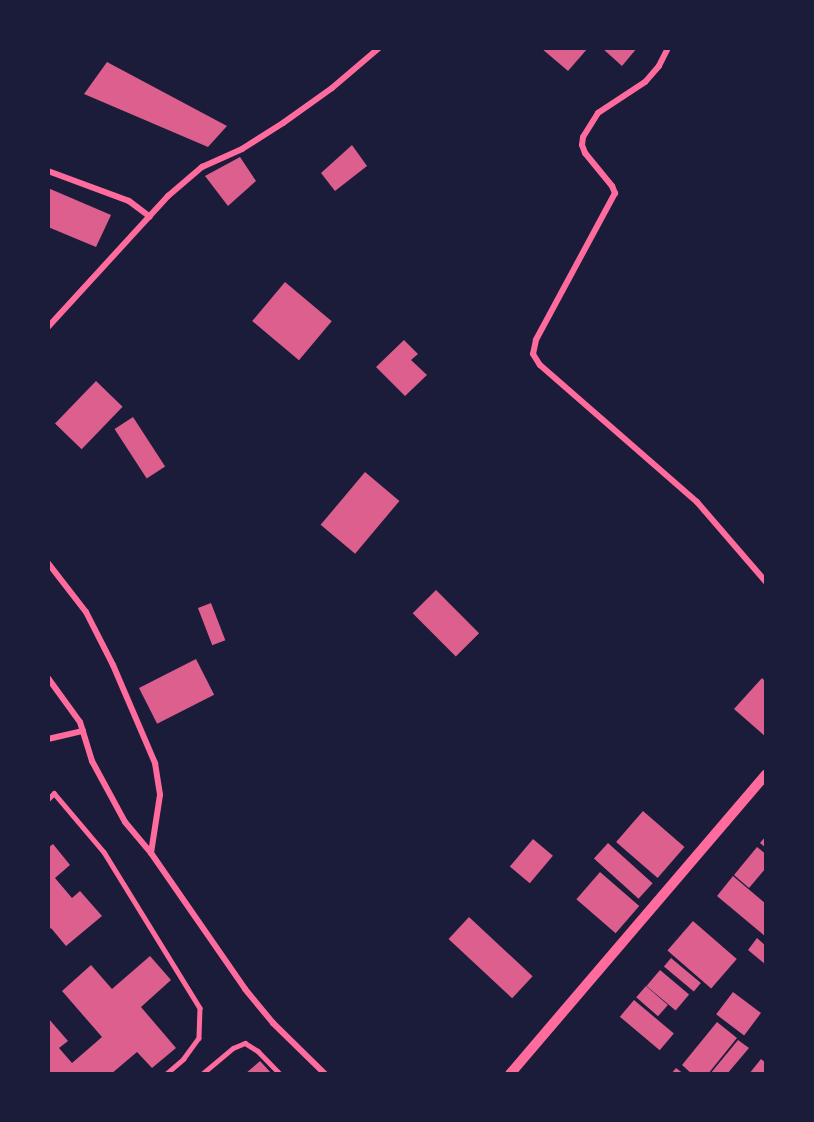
<!DOCTYPE html>
<html>
<head>
<meta charset="utf-8">
<style>
  body { margin:0 }
  #map { position:relative; width:814px; height:1122px; overflow:hidden; background:#1b1b3a; font-family:Barlow,sans-serif }
  div>[style] { position:absolute }
  [style*='--x'] { left:calc(var(--x)*1px); top:calc(var(--y)*1px); width:calc(var(--w)*1px); rotate:calc(var(--a)*1deg) }
  .building>* { inset:0; background:#dd5f8e; transform-origin:0 0 }
  .service>* { height:4.5px; margin:-2.25px; padding:0 2.25px; transform-origin:2.25px; border-radius:2.25px; background:#ff6b9d }
  .minor>* { height:6px; margin:-3px; padding:0 3px; transform-origin:3px; border-radius:3px; background:#ff6b9d }
  .tertiary>* { height:10px; margin:-5px; padding:0 5px; transform-origin:5px; border-radius:5px; background:#ff6b9d }
  span { translate:-50% -50%; white-space:nowrap; text-align:center; line-height:1.15; -webkit-text-stroke:4.5px #1b1b3a; paint-order:stroke }
  .frame { position:absolute; inset:0; border:50px solid #1b1b3a; pointer-events:none }
</style>
</head>
<body>
<div id="map">
  <div class="building">
    <div style="clip-path:polygon(541px 48px,588px 48px,568px 71px)"></div>
    <div style="clip-path:polygon(602px 48px,637px 48px,622px 66px)"></div>
    <div style="clip-path:polygon(107px 62px,227px 126px,208px 147px,84px 94px)"></div>
    <div style="clip-path:polygon(352px 145px,367px 166px,335px 191px,321px 173px)"></div>
    <div style="clip-path:polygon(240px 157px,256px 181px,228px 206px,205px 176px)"></div>
    <div style="clip-path:polygon(48px 188px,111px 215px,96px 247px,48px 227px)"></div>
    <div style="left:285px;top:282px;width:61px;height:51px;rotate:40deg"></div>
    <div style="clip-path:polygon(404px 340px,418px 354px,411px 360px,427px 375px,405px 396px,376px 367px)"></div>
    <div style="left:96px;top:381px;width:37px;height:59px;rotate:44deg"></div>
    <div style="left:133px;top:417px;width:59px;height:22px;rotate:57deg"></div>
    <div style="left:365px;top:472px;width:45px;height:69px;rotate:40deg"></div>
    <div style="left:436px;top:590px;width:61px;height:33px;rotate:45deg"></div>
    <div style="left:211px;top:603px;width:40px;height:14px;rotate:69deg"></div>
    <div style="left:196px;top:659px;width:40px;height:64px;rotate:63deg"></div>
    <div style="clip-path:polygon(762px 678px,766px 682px,766px 737px,734px 709px)"></div>
    <div style="left:643px;top:811px;width:55px;height:41px;rotate:41deg"></div>
    <div style="clip-path:polygon(766px 836px,766px 848px,760px 843px)"></div>
    <div style="left:533px;top:839px;width:26px;height:36px;rotate:40deg"></div>
    <div style="left:608px;top:843px;width:60px;height:21px;rotate:42deg"></div>
    <div style="clip-path:polygon(53px 844px,70px 865px,55px 878px,72px 898px,80px 891px,102px 916px,66px 946px,51px 928px,48px 931px,48px 848px)"></div>
    <div style="clip-path:polygon(757px 847px,766px 854px,766px 868px,749px 888px,734px 875px)"></div>
    <div style="left:600px;top:872px;width:52px;height:36px;rotate:41deg"></div>
    <div style="clip-path:polygon(733px 876px,766px 904px,766px 937px,717px 896px)"></div>
    <div style="left:469px;top:917px;width:87px;height:30px;rotate:43deg"></div>
    <div style="left:693px;top:921px;width:58px;height:39px;rotate:41deg"></div>
    <div style="clip-path:polygon(757px 938px,766px 946px,766px 965px,748px 950px)"></div>
    <div style="clip-path:polygon(150px 956px,171px 980px,141px 1007px,176px 1048px,152px 1068px,137px 1052px,111px 1074px,48px 1074px,48px 1018px,68px 1041px,59px 1048px,72px 1063px,102px 1037px,62px 991px,91px 965px,112px 989px)"></div>
    <div style="left:671px;top:958px;width:39px;height:11px;rotate:40deg"></div>
    <div style="left:660px;top:970px;width:38px;height:21px;rotate:40deg"></div>
    <div style="left:646px;top:986px;width:29px;height:15px;rotate:41deg"></div>
    <div style="left:733px;top:992px;width:35px;height:28px;rotate:37deg"></div>
    <div style="left:634px;top:1000px;width:52px;height:22px;rotate:40deg"></div>
    <div style="clip-path:polygon(717px 1022px,737px 1038px,708px 1074px,692px 1074px,682px 1065px)"></div>
    <div style="clip-path:polygon(738px 1040px,749px 1048px,727px 1074px,710px 1074px)"></div>
    <div style="clip-path:polygon(761px 1059px,766px 1063px,766px 1074px,749px 1074px)"></div>
    <div style="clip-path:polygon(260px 1061px,272px 1074px,245px 1074px)"></div>
    <div style="clip-path:polygon(676px 1068px,684px 1074px,671px 1074px)"></div>
  </div>
  <div class="service">
    <div style="--x:48;--y:799;--w:8;--a:-45"></div>
    <div style="--x:54;--y:793;--w:77;--a:49.7"></div>
    <div style="--x:104;--y:852;--w:183;--a:58.4"></div>
    <div style="--x:200;--y:1008;--w:30;--a:92"></div>
    <div style="--x:199;--y:1038;--w:26;--a:126"></div>
    <div style="--x:184;--y:1059;--w:23;--a:139"></div>
    <div style="--x:202;--y:1074;--w:40;--a:-40"></div>
    <div style="--x:233;--y:1048;--w:13;--a:-23"></div>
    <div style="--x:245;--y:1043;--w:15;--a:32"></div>
    <div style="--x:258;--y:1051;--w:32;--a:46"></div>
  </div>
  <div class="minor">
    <div style="--x:668;--y:48;--w:20;--a:117"></div>
    <div style="--x:659;--y:66;--w:21;--a:131"></div>
    <div style="--x:645;--y:82;--w:56;--a:146.6"></div>
    <div style="--x:598;--y:113;--w:28;--a:122"></div>
    <div style="--x:583;--y:137;--w:8;--a:97"></div>
    <div style="--x:582;--y:145;--w:9;--a:69"></div>
    <div style="--x:585;--y:153;--w:43;--a:50.7"></div>
    <div style="--x:612;--y:186;--w:8;--a:67"></div>
    <div style="--x:615;--y:193;--w:167;--a:118.3"></div>
    <div style="--x:536;--y:340;--w:14;--a:102"></div>
    <div style="--x:533;--y:354;--w:13;--a:58"></div>
    <div style="--x:540;--y:365;--w:208;--a:41.1"></div>
    <div style="--x:697;--y:502;--w:106;--a:49.2"></div>
    <div style="--x:48;--y:171;--w:86;--a:20.3"></div>
    <div style="--x:129;--y:201;--w:26;--a:37"></div>
    <div style="--x:48;--y:327;--w:178;--a:-47.5"></div>
    <div style="--x:168;--y:196;--w:45;--a:-40.5"></div>
    <div style="--x:202;--y:167;--w:44;--a:-24.2"></div>
    <div style="--x:242;--y:149;--w:49;--a:-32.4"></div>
    <div style="--x:283;--y:123;--w:60;--a:-35.5"></div>
    <div style="--x:332;--y:88;--w:62;--a:-40.4"></div>
    <div style="--x:48;--y:563;--w:62;--a:52.2"></div>
    <div style="--x:86;--y:612;--w:59;--a:63"></div>
    <div style="--x:113;--y:665;--w:107;--a:66.8"></div>
    <div style="--x:155;--y:763;--w:32;--a:81"></div>
    <div style="--x:160;--y:795;--w:59;--a:98.8"></div>
    <div style="--x:151;--y:853;--w:165;--a:55.3"></div>
    <div style="--x:245;--y:989;--w:44;--a:50.5"></div>
    <div style="--x:273;--y:1023;--w:73;--a:44.4"></div>
    <div style="--x:48;--y:678;--w:54;--a:54"></div>
    <div style="--x:80;--y:722;--w:41;--a:72.9"></div>
    <div style="--x:92;--y:761;--w:69;--a:61.6"></div>
    <div style="--x:125;--y:822;--w:40;--a:50"></div>
    <div style="--x:48;--y:739;--w:36;--a:-13"></div>
  </div>
  <div class="tertiary">
    <div style="--x:510;--y:1074;--w:394;--a:-49.5"></div>
  </div>
  <div class="frame"></div>
</div>
</body>
</html>
